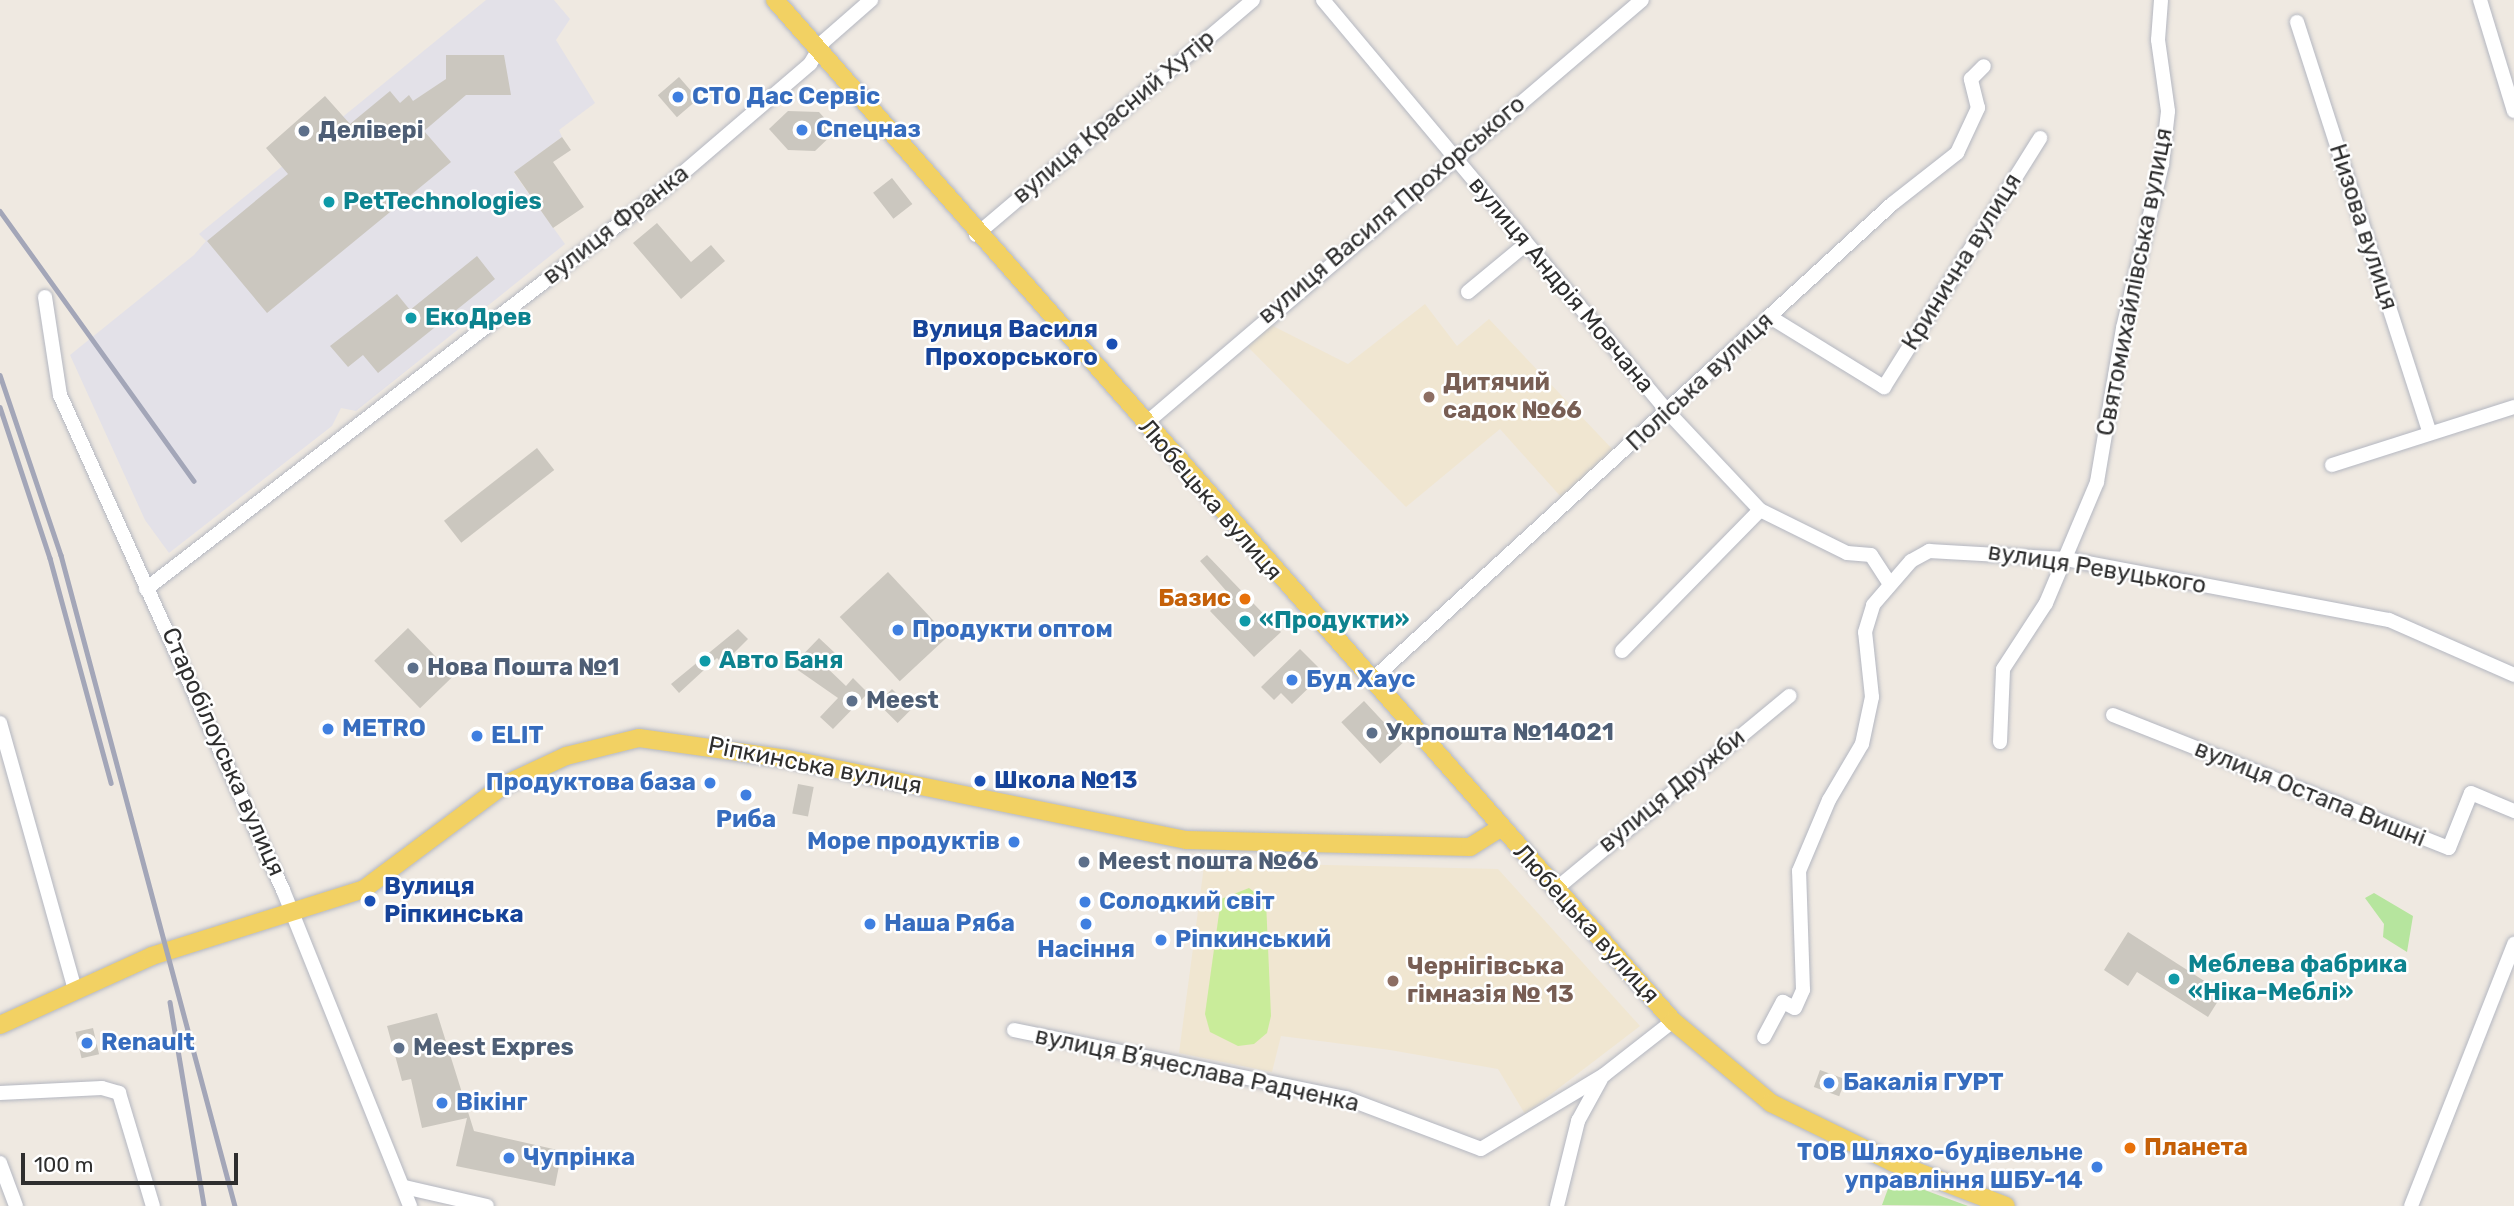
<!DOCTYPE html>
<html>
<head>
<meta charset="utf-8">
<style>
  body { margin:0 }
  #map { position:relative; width:2514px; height:1206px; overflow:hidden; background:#efe9e1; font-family:Rubik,sans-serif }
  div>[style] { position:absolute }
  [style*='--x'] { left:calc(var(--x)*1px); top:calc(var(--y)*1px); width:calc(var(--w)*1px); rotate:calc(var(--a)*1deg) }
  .industrial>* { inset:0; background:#e3e1e8 }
  .education>* { inset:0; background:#f0e6d1 }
  .green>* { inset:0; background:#b6e59e }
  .pitch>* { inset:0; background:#c9ec9a }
  .building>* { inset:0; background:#cbc7bf; transform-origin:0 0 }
  .roads { filter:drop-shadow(0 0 2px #b4b7c1) drop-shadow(0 0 2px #b4b7c1) }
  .minor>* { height:14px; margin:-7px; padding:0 7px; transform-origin:7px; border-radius:7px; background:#fff }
  .major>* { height:18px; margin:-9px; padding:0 9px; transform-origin:9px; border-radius:9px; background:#f2d163 }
  .rail>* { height:4.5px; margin:-2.25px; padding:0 2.25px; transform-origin:2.25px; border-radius:2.25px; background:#a3a6b8 }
  .dots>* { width:19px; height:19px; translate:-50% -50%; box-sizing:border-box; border:4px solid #fff; border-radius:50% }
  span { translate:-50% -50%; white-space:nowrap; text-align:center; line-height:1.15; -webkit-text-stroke:5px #fff; paint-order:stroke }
  .shop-label { font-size:24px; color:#366cbe; font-weight:700 }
  .left { translate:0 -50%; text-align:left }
  .right { translate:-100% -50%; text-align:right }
  .street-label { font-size:24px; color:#2e2e2e }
  .service-label { font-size:24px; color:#4e5e75; font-weight:700 }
  .culture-label { font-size:24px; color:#0d838f; font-weight:700 }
  .transit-label { font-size:24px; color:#164399; font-weight:700 }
  .education-label { font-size:24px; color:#785e54; font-weight:700 }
  .food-label { font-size:24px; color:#c56008; font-weight:700 }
  .scale { position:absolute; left:21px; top:1153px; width:217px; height:32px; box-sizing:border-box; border:4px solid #2e2e2e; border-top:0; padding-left:9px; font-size:21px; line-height:24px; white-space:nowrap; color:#2e2e2e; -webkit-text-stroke:5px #fff; paint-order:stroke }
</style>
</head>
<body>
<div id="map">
  <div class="industrial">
    <div style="clip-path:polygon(486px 0,554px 0,570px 19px,556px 40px,595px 103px,559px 130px,562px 137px,514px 173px,565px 244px,356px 411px,341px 408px,332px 426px,169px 553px,145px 520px,70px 355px,194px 255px,206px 241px,199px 234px)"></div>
  </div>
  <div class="education">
    <div style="clip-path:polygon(1425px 304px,1457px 346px,1489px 319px,1615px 452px,1562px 498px,1500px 429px,1406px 507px,1248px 347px,1271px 325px,1348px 364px)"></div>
    <div style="clip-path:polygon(1283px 864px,1498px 869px,1640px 1026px,1525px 1114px,1498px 1069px,1390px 1050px,1281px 1036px,1272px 1072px,1179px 1053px,1204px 866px)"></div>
  </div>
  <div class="green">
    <div style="clip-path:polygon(2374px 893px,2413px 916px,2407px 952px,2383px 937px,2384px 924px,2365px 898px)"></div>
    <div style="clip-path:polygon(1892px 1178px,1968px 1206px,1882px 1205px)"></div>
  </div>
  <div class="pitch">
    <div style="clip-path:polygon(1249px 888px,1266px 901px,1271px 1016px,1267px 1033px,1254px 1044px,1238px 1046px,1210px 1032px,1205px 1014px,1221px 899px)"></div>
  </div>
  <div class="building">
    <div style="clip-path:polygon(446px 55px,504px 55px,511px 95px,466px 95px,424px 131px,451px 162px,267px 313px,207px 241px,288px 174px,266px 148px,325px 96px,350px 124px,390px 91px,400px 103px,409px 95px,413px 101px,446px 79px)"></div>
    <div style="left:679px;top:77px;width:29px;height:28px;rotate:49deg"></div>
    <div style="clip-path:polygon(788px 111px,819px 112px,836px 131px,815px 151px,788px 150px,769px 129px)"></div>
    <div style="clip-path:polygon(562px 137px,571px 150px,553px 162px,584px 207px,553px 228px,514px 172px)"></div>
    <div style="left:892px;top:178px;width:33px;height:24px;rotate:52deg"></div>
    <div style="clip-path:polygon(657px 223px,691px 262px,711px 245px,725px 261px,681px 299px,633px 243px)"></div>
    <div style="clip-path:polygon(477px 256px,495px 279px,378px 373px,363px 355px,348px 367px,330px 346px,397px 294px,410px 310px)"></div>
    <div style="left:537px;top:448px;width:28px;height:118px;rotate:52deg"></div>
    <div style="clip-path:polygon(1207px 555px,1281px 632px,1254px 657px,1210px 611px,1228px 593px,1200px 561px)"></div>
    <div style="left:888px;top:572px;width:88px;height:66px;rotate:47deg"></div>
    <div style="left:408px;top:628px;width:66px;height:47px;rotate:46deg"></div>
    <div style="clip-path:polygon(738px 629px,748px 639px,723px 664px,717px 658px,679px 693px,671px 684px)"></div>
    <div style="clip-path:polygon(819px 638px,835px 653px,824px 665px,846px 686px,853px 678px,868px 693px,833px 729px,820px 717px,838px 698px,792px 666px)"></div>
    <div style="clip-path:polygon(1300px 649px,1324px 673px,1292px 704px,1281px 693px,1274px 700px,1261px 687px)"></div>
    <div style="left:892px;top:689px;width:28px;height:20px;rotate:45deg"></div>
    <div style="left:1364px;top:701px;width:57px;height:31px;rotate:47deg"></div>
    <div style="left:798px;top:784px;width:16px;height:30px;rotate:11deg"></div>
    <div style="clip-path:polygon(2128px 932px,2223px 993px,2208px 1017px,2137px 972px,2128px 986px,2104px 970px)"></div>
    <div style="clip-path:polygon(437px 1013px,474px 1131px,562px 1151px,555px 1186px,456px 1166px,467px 1118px,422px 1128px,411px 1079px,402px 1081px,387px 1026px)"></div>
    <div style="left:93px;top:1028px;width:27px;height:18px;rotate:77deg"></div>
    <div style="left:1820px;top:1070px;width:27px;height:18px;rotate:20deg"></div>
  </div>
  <div class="roads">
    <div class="minor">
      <div style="--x:1323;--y:0;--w:537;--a:50.06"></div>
      <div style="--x:1668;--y:412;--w:134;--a:46.8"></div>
      <div style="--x:1760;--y:510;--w:97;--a:26.3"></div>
      <div style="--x:1847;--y:553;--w:24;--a:5"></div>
      <div style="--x:1871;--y:555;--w:33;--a:57"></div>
      <div style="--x:2480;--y:0;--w:116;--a:73"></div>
      <div style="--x:2297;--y:22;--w:432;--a:72.1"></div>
      <div style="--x:976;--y:235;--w:363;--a:-40.3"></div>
      <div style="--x:1468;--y:292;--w:75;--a:-39.6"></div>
      <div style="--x:45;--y:297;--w:99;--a:81.3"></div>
      <div style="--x:60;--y:395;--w:543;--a:65.75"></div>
      <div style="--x:283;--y:890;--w:341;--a:68.1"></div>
      <div style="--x:1770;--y:317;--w:134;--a:31.6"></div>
      <div style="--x:1884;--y:387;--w:294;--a:-57.9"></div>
      <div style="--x:1145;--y:424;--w:653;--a:-40.47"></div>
      <div style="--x:2332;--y:465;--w:191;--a:-17.7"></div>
      <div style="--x:146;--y:589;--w:653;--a:-37.66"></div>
      <div style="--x:663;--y:190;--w:194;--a:-40.6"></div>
      <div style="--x:810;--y:64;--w:26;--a:-59"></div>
      <div style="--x:823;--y:42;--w:64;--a:-41.2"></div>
      <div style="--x:1622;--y:651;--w:197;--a:-45.6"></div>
      <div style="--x:1372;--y:680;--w:705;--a:-42.47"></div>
      <div style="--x:1892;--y:204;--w:83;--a:-38.1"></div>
      <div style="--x:1957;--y:153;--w:50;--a:-65"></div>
      <div style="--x:1978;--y:108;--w:30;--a:-104"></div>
      <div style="--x:1971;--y:79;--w:18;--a:-45"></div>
      <div style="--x:2113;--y:715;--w:361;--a:21.6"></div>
      <div style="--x:2449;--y:848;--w:59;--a:-68.2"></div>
      <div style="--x:2471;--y:793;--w:47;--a:22.7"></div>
      <div style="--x:0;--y:723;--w:277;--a:74.3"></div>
      <div style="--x:2000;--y:742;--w:73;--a:-87.6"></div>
      <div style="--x:2003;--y:669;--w:79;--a:-56.9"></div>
      <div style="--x:2046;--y:603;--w:131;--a:-67.1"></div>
      <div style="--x:2097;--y:482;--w:156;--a:-80.4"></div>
      <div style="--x:2123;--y:328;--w:169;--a:-76.6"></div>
      <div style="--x:2162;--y:164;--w:53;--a:-83.5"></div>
      <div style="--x:2168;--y:111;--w:72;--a:-98"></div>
      <div style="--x:2158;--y:40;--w:40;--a:-85.7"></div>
      <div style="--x:1556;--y:889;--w:303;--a:-39.6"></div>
      <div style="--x:1014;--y:1030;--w:339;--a:11.6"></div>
      <div style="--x:1346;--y:1098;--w:144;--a:20.7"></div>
      <div style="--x:1481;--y:1149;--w:144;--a:-31"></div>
      <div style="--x:1604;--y:1075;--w:88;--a:-38"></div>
      <div style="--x:1764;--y:1037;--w:40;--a:-62"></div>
      <div style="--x:1783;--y:1002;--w:13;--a:27"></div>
      <div style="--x:1795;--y:1008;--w:20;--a:-66"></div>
      <div style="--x:1803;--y:990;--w:119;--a:-91.9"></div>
      <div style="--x:1799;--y:871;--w:77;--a:-67.1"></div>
      <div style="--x:1829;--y:800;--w:65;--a:-59.5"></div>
      <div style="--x:1862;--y:744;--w:48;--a:-78"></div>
      <div style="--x:1872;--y:697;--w:65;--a:-96.1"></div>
      <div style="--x:1865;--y:632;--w:28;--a:-73"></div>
      <div style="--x:1873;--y:605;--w:58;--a:-49.2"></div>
      <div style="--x:1911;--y:561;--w:21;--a:-29"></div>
      <div style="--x:1929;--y:551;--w:137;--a:3.3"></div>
      <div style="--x:2066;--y:559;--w:329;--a:10.7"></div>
      <div style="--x:2389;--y:620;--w:137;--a:23.7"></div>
      <div style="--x:0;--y:1093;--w:102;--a:-2.8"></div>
      <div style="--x:102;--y:1088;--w:18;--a:16"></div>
      <div style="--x:119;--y:1093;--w:118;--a:73.3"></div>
      <div style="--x:0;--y:1163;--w:46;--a:69.6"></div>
      <div style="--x:404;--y:1187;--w:85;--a:12.9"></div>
      <div style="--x:1557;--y:1206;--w:88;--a:-76.1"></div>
      <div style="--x:1578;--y:1121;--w:48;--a:-61.3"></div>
      <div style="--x:2411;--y:1206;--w:282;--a:-68.5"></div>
    </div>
    <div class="major">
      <div style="--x:775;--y:0;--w:1360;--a:48.67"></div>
      <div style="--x:1673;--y:1021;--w:128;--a:39.9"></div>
      <div style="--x:1771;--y:1103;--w:135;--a:26"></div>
      <div style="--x:1892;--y:1162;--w:122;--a:21.1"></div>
      <div style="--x:0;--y:1025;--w:167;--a:-24.4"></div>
      <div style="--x:152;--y:956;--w:222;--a:-17.5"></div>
      <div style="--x:364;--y:889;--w:172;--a:-36.7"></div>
      <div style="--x:502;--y:786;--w:71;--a:-25.1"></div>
      <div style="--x:566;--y:756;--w:75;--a:-13.9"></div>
      <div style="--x:639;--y:738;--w:150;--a:8"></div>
      <div style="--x:788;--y:759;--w:406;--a:11.5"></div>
      <div style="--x:1186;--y:840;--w:284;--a:1.4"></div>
      <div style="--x:1470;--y:847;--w:36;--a:-32"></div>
    </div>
  </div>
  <div class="rail">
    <div style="--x:0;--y:211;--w:332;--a:54.3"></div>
    <div style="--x:0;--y:375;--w:190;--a:71.3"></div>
    <div style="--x:61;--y:555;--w:674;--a:75.04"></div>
    <div style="--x:0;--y:407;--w:159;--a:71.7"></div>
    <div style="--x:50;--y:558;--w:233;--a:74.8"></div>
    <div style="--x:170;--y:1002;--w:207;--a:80.5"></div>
  </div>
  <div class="dots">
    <div style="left:678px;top:97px;background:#3f7fe0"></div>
    <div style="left:802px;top:130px;background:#3f7fe0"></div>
    <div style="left:304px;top:131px;background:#5c6f8a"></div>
    <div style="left:329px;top:202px;background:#0f9aa8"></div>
    <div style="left:411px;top:318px;background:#0f9aa8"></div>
    <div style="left:1112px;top:344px;background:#1a4fb4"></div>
    <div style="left:1429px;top:397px;background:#8d6e63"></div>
    <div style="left:1245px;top:599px;background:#e8710a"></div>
    <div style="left:1245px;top:621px;background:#0f9aa8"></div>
    <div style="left:898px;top:630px;background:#3f7fe0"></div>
    <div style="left:705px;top:661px;background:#0f9aa8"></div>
    <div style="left:413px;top:668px;background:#5c6f8a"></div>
    <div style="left:1292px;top:680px;background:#3f7fe0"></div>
    <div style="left:852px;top:701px;background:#5c6f8a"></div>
    <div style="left:328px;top:729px;background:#3f7fe0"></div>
    <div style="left:1372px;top:733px;background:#5c6f8a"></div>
    <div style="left:477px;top:736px;background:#3f7fe0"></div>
    <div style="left:980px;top:781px;background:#1a4fb4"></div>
    <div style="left:710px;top:783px;background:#3f7fe0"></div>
    <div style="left:746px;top:795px;background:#3f7fe0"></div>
    <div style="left:1014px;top:842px;background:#3f7fe0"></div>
    <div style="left:1084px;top:862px;background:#5c6f8a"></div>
    <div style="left:370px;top:901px;background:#1a4fb4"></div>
    <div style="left:1085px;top:902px;background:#3f7fe0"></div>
    <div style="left:870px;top:924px;background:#3f7fe0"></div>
    <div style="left:1086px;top:924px;background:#3f7fe0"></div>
    <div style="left:1161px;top:940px;background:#3f7fe0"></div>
    <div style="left:2174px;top:979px;background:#0f9aa8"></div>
    <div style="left:1393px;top:981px;background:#8d6e63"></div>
    <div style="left:87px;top:1043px;background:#3f7fe0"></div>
    <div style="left:399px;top:1048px;background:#5c6f8a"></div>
    <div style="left:1829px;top:1083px;background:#3f7fe0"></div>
    <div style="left:442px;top:1103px;background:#3f7fe0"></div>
    <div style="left:2130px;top:1148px;background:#e8710a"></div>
    <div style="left:509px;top:1158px;background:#3f7fe0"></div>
    <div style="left:2097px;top:1167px;background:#3f7fe0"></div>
  </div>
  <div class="shop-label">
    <span class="left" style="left:692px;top:97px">СТО Дас Сервіс</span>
    <span class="left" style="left:816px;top:130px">Спецназ</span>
    <span class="left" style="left:912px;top:630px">Продукти оптом</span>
    <span class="left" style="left:1306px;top:680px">Буд Хаус</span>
    <span class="left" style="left:342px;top:729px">METRO</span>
    <span class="left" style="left:491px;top:736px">ELIT</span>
    <span class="right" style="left:696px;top:783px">Продуктова база</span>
    <span style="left:746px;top:820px">Риба</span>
    <span class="right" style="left:1000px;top:842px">Море продуктів</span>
    <span class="left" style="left:1099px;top:902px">Солодкий світ</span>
    <span class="left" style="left:884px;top:924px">Наша Ряба</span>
    <span class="left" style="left:1175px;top:940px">Ріпкинський</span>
    <span style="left:1086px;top:950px">Насіння</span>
    <span class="left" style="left:101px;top:1043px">Renault</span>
    <span class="left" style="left:1843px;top:1083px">Бакалія ГУРТ</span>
    <span class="left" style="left:456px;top:1103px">Вікінг</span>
    <span class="right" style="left:2083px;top:1167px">ТОВ Шляхо-будівельне<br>управління ШБУ-14</span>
    <span class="left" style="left:523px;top:1158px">Чупрінка</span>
  </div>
  <div class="street-label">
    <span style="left:1114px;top:117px;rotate:-40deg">вулиця Красний Хутір</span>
    <span style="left:1392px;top:210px;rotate:-40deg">вулиця Василя Прохорського</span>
    <span style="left:616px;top:225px;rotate:-38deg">вулиця Франка</span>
    <span style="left:2363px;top:227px;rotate:72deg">Низова вулиця</span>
    <span style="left:1962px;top:262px;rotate:-58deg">Кринична вулиця</span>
    <span style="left:2135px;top:282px;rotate:-79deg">Святомихайлівська вулиця</span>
    <span style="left:1561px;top:285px;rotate:50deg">вулиця Андрія Мовчана</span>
    <span style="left:1700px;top:382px;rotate:-43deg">Поліська вулиця</span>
    <span style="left:1210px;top:500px;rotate:49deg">Любецька вулиця</span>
    <span style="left:2097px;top:569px;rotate:9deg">вулиця Ревуцького</span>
    <span style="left:223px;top:752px;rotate:66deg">Старобілоуська вулиця</span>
    <span style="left:815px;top:766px;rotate:11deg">Ріпкинська вулиця</span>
    <span style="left:1672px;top:791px;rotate:-39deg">вулиця Дружби</span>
    <span style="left:2310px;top:794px;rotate:22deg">вулиця Остапа Вишні</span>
    <span style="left:1586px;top:924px;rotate:48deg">Любецька вулиця</span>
    <span style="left:1197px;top:1070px;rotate:12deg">вулиця Вʼячеслава Радченка</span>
  </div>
  <div class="service-label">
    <span class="left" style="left:318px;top:131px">Делівері</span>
    <span class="left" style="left:427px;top:668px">Нова Пошта №1</span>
    <span class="left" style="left:866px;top:701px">Meest</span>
    <span class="left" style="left:1386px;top:733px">Укрпошта №14021</span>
    <span class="left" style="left:1098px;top:862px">Meest пошта №66</span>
    <span class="left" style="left:413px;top:1048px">Meest Expres</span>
  </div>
  <div class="culture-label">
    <span class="left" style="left:343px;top:202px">PetTechnologies</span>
    <span class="left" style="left:425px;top:318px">ЕкоДрев</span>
    <span class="left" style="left:1259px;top:621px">«Продукти»</span>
    <span class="left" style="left:719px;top:661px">Авто Баня</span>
    <span class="left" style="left:2188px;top:979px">Меблева фабрика<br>«Ніка-Меблі»</span>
  </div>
  <div class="transit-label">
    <span class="right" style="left:1098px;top:344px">Вулиця Василя<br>Прохорського</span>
    <span class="left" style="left:994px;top:781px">Школа №13</span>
    <span class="left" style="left:384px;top:901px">Вулиця<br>Ріпкинська</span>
  </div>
  <div class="education-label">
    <span class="left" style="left:1443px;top:397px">Дитячий<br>садок №66</span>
    <span class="left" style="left:1407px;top:981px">Чернігівська<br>гімназія № 13</span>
  </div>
  <div class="food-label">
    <span class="right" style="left:1231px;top:599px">Базис</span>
    <span class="left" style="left:2144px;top:1148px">Планета</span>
  </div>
  <div class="scale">100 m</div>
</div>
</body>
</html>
